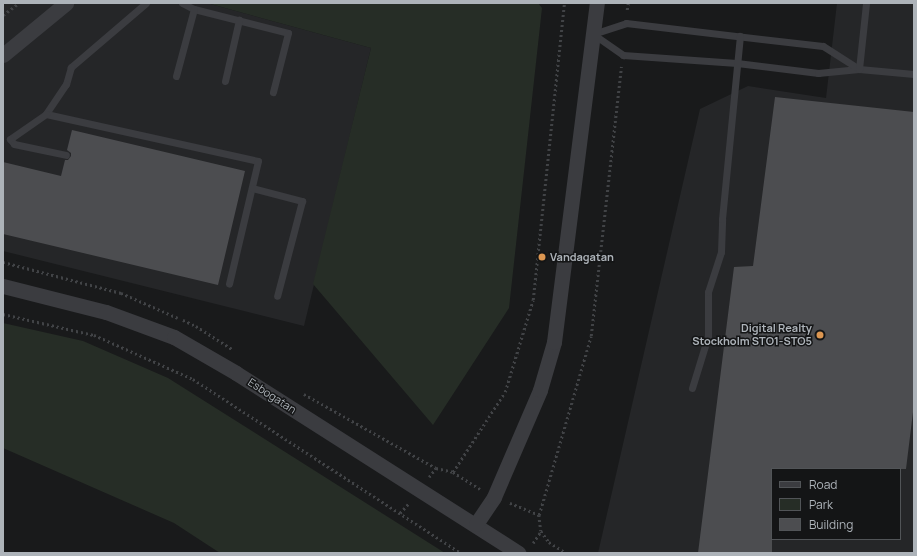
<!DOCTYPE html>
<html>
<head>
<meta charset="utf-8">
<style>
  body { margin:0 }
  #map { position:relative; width:917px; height:556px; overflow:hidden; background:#191a1b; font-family:Manrope,sans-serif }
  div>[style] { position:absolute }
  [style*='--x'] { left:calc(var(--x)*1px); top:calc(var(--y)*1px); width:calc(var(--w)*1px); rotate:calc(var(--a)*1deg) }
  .built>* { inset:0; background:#252628 }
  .green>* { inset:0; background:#262d26 }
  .building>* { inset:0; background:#4c4d50 }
  .path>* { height:2.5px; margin-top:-1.25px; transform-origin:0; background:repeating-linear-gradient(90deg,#414346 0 2px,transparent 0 5px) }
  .service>* { height:7px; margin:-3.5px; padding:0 3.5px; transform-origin:3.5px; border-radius:3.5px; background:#3b3c40 }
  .minor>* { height:15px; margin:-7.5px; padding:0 7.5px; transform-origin:7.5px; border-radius:7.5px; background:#3b3c40 }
  .dots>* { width:11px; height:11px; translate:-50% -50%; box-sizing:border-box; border:2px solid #141516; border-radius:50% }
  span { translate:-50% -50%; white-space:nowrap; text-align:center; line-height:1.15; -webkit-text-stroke:3px #141516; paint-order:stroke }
  .poi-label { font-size:11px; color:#adb3b9; font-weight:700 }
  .left { translate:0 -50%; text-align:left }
  .right { translate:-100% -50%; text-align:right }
  .street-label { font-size:11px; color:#adb3b9 }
  .frame { position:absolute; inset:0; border:4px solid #adb3b9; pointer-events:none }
  .legend { position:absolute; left:771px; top:468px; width:130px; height:72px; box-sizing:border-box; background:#141516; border:1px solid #515457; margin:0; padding:5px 7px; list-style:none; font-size:12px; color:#adb3b9 }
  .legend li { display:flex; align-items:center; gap:8px; height:20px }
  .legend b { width:20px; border:1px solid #515457 }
</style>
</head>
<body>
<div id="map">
  <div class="built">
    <div style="clip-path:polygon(3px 3px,207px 3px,371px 48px,304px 326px,3px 251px)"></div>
    <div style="clip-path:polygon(evenodd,837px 3px,914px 3px,914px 553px,598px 553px,700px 109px,748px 86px,826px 98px,837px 3px,772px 469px,900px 469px,900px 539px,772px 539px,772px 469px)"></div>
  </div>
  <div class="green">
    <div style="clip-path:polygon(207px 3px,538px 3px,542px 8px,509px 308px,433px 425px,313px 284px,371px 48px)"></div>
    <div style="clip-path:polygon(3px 323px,83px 341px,168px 378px,445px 553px,220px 553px,174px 523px,3px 448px)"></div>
  </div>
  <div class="building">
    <div style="clip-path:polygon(775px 97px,914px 112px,914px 404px,906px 469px,772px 469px,772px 553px,698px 553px,734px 267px,753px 266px)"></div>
    <div style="clip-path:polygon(72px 130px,245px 171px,218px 285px,3px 234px,3px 162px,61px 176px,65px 160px,68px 160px,71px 156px,71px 153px,67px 150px)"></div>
  </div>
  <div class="path">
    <div style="--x:627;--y:10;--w:7;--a:-82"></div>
    <div style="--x:3;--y:15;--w:20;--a:-37"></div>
    <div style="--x:3;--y:262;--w:122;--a:14.7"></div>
    <div style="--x:121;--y:293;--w:62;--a:23.7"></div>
    <div style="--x:3;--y:314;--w:93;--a:13"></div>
    <div style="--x:94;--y:335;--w:108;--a:24"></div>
    <div style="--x:193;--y:379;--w:320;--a:33"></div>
    <div style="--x:183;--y:320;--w:14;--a:25"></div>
    <div style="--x:196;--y:326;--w:43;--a:32.6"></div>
    <div style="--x:304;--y:394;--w:151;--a:29.3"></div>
    <div style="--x:436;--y:468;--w:17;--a:13"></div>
    <div style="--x:453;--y:472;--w:32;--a:32"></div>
    <div style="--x:453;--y:472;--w:95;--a:-57"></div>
    <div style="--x:505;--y:392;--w:96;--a:-73.1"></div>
    <div style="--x:533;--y:300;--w:299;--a:-84"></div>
    <div style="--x:429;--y:477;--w:11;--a:-52"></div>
    <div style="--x:510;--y:503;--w:31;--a:22"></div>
    <div style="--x:539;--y:515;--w:16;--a:83"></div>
    <div style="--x:541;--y:531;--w:14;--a:54"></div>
    <div style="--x:549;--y:542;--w:20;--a:33"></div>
    <div style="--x:400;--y:513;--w:13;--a:-48"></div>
    <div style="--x:539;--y:515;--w:186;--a:-73.8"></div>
    <div style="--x:591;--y:336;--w:271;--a:-83.6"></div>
    <div style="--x:533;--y:543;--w:14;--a:-56"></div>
  </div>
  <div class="service">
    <div style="--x:146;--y:3;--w:99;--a:139.5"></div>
    <div style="--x:71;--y:67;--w:18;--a:106"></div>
    <div style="--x:66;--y:84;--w:36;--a:124"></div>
    <div style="--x:46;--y:114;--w:217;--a:12.5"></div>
    <div style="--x:258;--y:161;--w:126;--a:103.3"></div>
    <div style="--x:182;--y:3;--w:13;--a:27"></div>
    <div style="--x:194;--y:9;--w:97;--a:14.3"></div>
    <div style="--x:288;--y:33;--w:61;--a:104.3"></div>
    <div style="--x:593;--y:34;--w:37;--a:35"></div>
    <div style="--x:623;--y:55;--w:114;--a:4"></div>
    <div style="--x:737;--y:63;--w:82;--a:7"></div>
    <div style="--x:818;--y:73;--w:41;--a:-5.6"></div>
    <div style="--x:859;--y:69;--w:55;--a:5.2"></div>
    <div style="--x:593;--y:34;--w:35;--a:-18"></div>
    <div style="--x:626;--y:23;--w:198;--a:6.7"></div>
    <div style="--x:823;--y:46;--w:43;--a:32.6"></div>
    <div style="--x:859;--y:69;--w:66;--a:-83.9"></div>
    <div style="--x:176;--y:76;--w:69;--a:-75"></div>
    <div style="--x:225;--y:81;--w:63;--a:-77.1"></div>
    <div style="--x:46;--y:114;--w:44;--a:145.2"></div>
    <div style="--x:10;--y:139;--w:6;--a:51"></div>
    <div style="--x:14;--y:144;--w:53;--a:11.9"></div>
    <div style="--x:252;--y:188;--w:52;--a:14.6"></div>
    <div style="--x:302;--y:201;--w:98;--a:104.7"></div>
    <div style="--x:692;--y:388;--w:54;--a:-72.9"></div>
    <div style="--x:708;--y:336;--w:44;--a:-90"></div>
    <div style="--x:708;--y:292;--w:42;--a:-72"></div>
    <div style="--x:721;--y:252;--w:33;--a:-88"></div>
    <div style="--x:722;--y:219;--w:184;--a:-84.4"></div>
  </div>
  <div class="minor">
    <div style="--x:3;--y:55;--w:82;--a:-39.5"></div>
    <div style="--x:3;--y:286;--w:106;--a:14.2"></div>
    <div style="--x:106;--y:312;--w:72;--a:20.2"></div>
    <div style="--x:174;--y:337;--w:72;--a:30.1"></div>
    <div style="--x:236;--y:373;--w:335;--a:32.5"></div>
    <div style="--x:476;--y:524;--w:32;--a:-56"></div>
    <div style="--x:494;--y:497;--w:116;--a:-66.7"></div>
    <div style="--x:540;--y:390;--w:50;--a:-73.7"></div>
    <div style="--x:554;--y:342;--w:342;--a:-82.8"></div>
  </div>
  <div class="dots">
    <div style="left:542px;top:257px;background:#dc9651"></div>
    <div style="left:820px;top:335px;background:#dc9651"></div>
  </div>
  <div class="poi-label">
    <span class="left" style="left:550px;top:257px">Vandagatan</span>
    <span class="right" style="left:812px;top:335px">Digital Realty<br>Stockholm STO1-STO5</span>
  </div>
  <div class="street-label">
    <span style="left:272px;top:396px;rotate:33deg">Esbogatan</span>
  </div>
  <div class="frame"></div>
  <ul class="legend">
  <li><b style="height:5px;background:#3b3c40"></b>Road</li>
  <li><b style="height:11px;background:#262d26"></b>Park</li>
  <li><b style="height:11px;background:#4c4d50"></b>Building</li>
  </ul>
</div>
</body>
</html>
